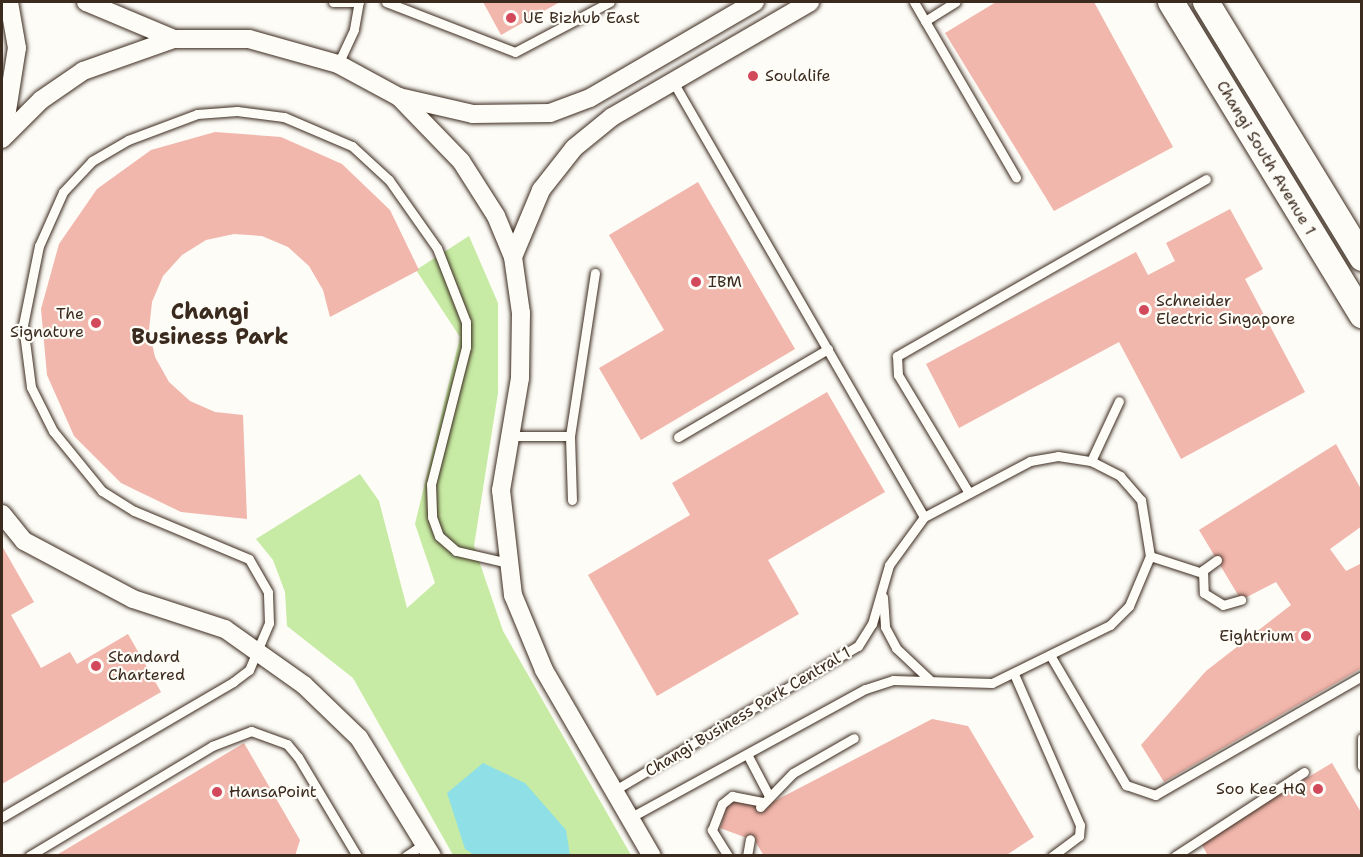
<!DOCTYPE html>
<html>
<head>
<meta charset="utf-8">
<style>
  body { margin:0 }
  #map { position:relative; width:1363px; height:857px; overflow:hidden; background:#fdfcf7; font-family:"Shantell Sans",sans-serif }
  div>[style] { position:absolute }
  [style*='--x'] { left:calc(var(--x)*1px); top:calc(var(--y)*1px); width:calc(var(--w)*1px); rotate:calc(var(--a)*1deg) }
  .green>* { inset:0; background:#c7eba4 }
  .water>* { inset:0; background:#8fe0e6 }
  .building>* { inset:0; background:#f1b6ac }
  .roads { filter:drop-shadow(0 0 2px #3b2a1e) drop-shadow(0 0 2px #3b2a1e) }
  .lane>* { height:9px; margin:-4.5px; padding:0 4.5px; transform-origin:4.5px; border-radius:4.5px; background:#fdfcf7 }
  .street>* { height:18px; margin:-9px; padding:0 9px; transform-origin:9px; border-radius:9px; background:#fdfcf7 }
  .secondary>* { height:26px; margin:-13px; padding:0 13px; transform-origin:13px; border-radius:13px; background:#fdfcf7 }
  .dots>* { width:16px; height:16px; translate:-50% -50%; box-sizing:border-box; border:3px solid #fdfcf7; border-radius:50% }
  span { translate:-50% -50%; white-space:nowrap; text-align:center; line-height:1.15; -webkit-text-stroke:4.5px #fdfcf7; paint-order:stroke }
  .poi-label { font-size:16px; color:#3b2a1e }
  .left { translate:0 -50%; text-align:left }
  .right { translate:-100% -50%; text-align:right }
  .street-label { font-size:16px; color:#3b2a1e }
  .district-label { font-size:22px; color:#3b2a1e; font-weight:700 }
  .frame { position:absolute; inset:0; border:3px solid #3b2a1e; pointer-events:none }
</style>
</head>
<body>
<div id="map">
  <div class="green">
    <div style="clip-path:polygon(469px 236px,498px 303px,498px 393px,474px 546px,503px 631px,631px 855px,453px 855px,353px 678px,287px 626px,285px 592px,273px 560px,256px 539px,360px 474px,379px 501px,407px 608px,435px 583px,415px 524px,460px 337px,416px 270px)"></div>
  </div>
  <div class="water">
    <div style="clip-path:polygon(483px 763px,525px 783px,566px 830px,570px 855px,474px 855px,465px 849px,447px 793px)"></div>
  </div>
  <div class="building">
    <div style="clip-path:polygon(483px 2px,560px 2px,501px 35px)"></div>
    <div style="clip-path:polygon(996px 2px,1094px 2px,1173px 147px,1054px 211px,945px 33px)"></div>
    <div style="clip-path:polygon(215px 132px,281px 137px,342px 164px,390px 210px,419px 270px,330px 317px,323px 290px,309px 266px,288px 247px,262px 236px,234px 234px,206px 240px,182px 255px,163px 276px,152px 302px,149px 330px,155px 357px,169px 382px,190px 401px,215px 412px,243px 415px,247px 519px,181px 512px,121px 483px,74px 436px,47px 375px,41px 309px,59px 244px,97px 189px,151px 150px)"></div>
    <div style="clip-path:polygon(698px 182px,795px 349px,641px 440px,599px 368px,664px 330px,609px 235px)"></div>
    <div style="clip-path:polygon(1230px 209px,1263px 269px,1245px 279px,1305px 392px,1181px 459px,1119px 342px,959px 428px,926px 364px,1136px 252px,1148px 275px,1175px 261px,1166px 243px)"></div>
    <div style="clip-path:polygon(827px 392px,885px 492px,768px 560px,799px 614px,657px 696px,588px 575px,690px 515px,672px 483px)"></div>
    <div style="clip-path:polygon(1336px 444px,1362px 491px,1362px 526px,1330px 549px,1346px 571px,1362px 563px,1362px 668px,1164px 782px,1141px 745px,1206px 671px,1291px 605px,1276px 582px,1241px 600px,1199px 530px)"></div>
    <div style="clip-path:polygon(2px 546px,34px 602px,11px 615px,41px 668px,70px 652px,77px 664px,128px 634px,161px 692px,2px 784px)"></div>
    <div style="clip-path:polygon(932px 719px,968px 726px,1034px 837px,1005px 856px,764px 856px,755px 841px,720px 828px,729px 800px,763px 807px)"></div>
    <div style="clip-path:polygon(244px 743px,300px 840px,295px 856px,55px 856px)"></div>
    <div style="clip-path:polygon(1332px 763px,1362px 814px,1362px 856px,1208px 856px,1200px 841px)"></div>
  </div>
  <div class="roads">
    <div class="lane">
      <div style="--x:333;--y:2;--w:26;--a:0"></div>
      <div style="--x:386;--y:2;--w:138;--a:21.2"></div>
      <div style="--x:515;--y:52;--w:107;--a:-27.8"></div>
      <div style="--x:914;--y:2;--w:203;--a:59.8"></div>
      <div style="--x:925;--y:21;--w:36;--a:-32"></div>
      <div style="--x:338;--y:64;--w:38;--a:-65"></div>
      <div style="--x:354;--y:29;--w:27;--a:-80"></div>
      <div style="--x:672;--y:80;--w:504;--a:60.03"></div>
      <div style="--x:508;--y:436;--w:62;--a:0"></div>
      <div style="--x:678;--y:437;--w:174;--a:-30.4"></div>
      <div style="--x:1091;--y:461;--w:66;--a:-65"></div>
      <div style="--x:969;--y:493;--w:138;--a:-121"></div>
      <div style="--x:898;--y:375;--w:19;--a:-93"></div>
      <div style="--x:897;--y:356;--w:356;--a:-29.8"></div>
      <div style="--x:572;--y:500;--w:64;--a:-91.8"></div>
      <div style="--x:570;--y:436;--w:165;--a:-81.3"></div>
      <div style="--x:1150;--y:556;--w:55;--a:18.1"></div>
      <div style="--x:1217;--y:560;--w:17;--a:144"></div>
      <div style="--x:1203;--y:570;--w:23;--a:88"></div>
      <div style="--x:1204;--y:593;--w:22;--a:32"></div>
      <div style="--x:1223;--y:605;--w:19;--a:-16"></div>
      <div style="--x:883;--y:597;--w:30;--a:86"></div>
      <div style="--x:885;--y:627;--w:24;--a:62"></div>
      <div style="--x:896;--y:648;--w:48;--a:43.3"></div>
      <div style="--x:1050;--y:655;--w:151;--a:59.7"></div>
      <div style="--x:1126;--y:785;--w:31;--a:19"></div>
      <div style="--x:1155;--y:795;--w:239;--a:-29.9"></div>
      <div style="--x:1014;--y:674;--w:165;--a:66.4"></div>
      <div style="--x:1080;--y:825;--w:11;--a:95"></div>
      <div style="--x:1079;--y:836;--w:34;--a:143"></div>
      <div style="--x:1362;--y:738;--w:28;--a:90"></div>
      <div style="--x:747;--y:754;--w:45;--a:62.3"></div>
      <div style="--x:615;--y:790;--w:282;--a:-30.7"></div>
      <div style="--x:858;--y:646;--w:26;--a:-58"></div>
      <div style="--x:872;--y:624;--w:61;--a:-73.9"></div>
      <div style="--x:889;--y:565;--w:59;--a:-53.9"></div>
      <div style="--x:924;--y:517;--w:120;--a:-27.8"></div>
      <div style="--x:1030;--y:461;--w:28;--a:-10"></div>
      <div style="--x:1058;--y:456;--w:33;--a:9"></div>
      <div style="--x:1091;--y:461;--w:33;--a:27"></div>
      <div style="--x:1120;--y:476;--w:32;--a:49"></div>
      <div style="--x:1141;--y:500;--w:57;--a:80.9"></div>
      <div style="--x:1150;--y:556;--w:54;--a:112.8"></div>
      <div style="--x:1129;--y:606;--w:27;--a:135"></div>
      <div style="--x:1110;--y:625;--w:131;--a:153.8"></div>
      <div style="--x:992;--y:683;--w:99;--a:-178.3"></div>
      <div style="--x:893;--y:680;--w:29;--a:162"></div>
      <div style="--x:865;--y:689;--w:267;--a:151.3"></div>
      <div style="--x:760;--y:807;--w:47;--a:-45.9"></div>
      <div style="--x:793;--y:773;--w:70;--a:-29.8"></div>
      <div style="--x:2;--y:817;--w:268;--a:-30.3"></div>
      <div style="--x:233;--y:682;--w:20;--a:-37"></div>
      <div style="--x:249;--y:670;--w:51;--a:-66.9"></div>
      <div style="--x:269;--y:623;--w:31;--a:-92"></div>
      <div style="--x:268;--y:592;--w:38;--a:-120"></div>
      <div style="--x:249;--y:559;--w:125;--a:-157.3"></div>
      <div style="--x:134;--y:511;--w:38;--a:-148"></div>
      <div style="--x:102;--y:491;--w:77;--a:-129.2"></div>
      <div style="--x:53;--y:431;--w:49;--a:-116.6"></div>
      <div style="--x:31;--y:387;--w:63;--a:-97.4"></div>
      <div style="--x:23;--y:325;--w:81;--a:-78.6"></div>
      <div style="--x:39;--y:246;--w:59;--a:-66"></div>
      <div style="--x:63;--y:192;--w:42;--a:-46.9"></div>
      <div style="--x:92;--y:161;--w:42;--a:-30.3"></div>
      <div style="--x:128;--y:140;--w:74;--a:-20.6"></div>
      <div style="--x:197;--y:114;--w:40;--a:-4.3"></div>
      <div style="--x:237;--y:111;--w:47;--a:7.3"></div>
      <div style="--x:284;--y:117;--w:74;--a:23.1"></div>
      <div style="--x:352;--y:146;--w:50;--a:42.6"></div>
      <div style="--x:389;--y:180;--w:83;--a:54.8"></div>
      <div style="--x:437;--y:248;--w:79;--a:68.6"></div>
      <div style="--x:466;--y:322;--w:25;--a:90"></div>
      <div style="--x:466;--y:347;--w:141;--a:104.3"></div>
      <div style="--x:431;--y:484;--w:33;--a:88"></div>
      <div style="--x:432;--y:517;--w:20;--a:70"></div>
      <div style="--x:439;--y:536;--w:23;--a:41"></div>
      <div style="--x:456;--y:551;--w:53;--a:13"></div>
      <div style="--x:29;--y:856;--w:214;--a:-31"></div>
      <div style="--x:212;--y:746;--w:42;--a:-21"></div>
      <div style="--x:251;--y:731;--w:38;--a:20"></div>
      <div style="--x:287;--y:744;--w:17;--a:50"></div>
      <div style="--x:298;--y:757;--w:115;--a:59.2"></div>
      <div style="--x:406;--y:856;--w:23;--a:-34"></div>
      <div style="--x:728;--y:856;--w:31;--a:-122"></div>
      <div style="--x:712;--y:830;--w:28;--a:-69"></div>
      <div style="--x:722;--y:804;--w:13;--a:-39"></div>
      <div style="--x:732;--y:796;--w:32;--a:11"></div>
      <div style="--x:747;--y:856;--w:17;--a:-80"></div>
      <div style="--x:1175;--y:856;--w:154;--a:-33.1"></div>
    </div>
    <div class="street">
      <div style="--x:86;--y:2;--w:95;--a:22.8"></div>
      <div style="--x:174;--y:39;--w:75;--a:0"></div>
      <div style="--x:249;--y:39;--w:92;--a:15.7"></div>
      <div style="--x:338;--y:64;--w:69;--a:28.4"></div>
      <div style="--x:399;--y:97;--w:89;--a:45.9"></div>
      <div style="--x:461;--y:161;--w:65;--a:57.5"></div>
      <div style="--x:496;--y:216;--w:44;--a:67.5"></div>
      <div style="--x:513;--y:257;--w:57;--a:81.9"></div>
      <div style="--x:521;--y:313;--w:65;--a:90.9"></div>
      <div style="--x:520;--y:378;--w:114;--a:99.6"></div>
      <div style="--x:501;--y:490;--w:106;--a:83.5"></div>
      <div style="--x:513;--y:595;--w:81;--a:67.5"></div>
      <div style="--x:544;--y:670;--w:215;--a:59.9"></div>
      <div style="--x:399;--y:97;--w:76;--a:12.9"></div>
      <div style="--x:473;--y:114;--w:77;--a:-0.7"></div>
      <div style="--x:550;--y:113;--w:43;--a:-20.6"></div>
      <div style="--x:590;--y:98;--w:191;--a:-30.2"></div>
      <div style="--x:3;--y:136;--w:89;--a:-81"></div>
      <div style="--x:17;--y:48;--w:47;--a:-99.9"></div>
      <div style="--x:2;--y:139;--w:55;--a:-45"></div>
      <div style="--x:41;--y:100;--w:51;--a:-34.6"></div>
      <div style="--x:83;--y:71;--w:96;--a:-19.4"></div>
      <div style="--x:513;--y:257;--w:73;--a:-67.3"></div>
      <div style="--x:541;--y:190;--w:53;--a:-51.8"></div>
      <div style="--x:574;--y:148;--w:49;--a:-39.2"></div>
      <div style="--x:612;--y:117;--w:229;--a:-30.1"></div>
      <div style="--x:2;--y:514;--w:35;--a:51"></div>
      <div style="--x:24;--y:541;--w:123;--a:28"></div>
      <div style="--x:133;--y:599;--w:97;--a:18.1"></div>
      <div style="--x:225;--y:629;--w:97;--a:35.3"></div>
      <div style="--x:304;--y:685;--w:76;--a:43.9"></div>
      <div style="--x:359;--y:738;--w:139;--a:58.3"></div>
    </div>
    <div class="secondary">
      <div style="--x:1171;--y:2;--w:367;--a:58.6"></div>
      <div style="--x:1206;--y:2;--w:300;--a:58.6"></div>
    </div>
  </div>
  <div class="dots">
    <div style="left:511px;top:18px;background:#d1495b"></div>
    <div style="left:753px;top:76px;background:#d1495b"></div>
    <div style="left:696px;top:282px;background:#d1495b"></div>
    <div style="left:1144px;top:310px;background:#d1495b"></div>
    <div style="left:96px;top:323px;background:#d1495b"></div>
    <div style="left:1306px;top:636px;background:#d1495b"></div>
    <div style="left:96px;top:666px;background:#d1495b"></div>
    <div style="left:1318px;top:789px;background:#d1495b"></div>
    <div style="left:217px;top:792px;background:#d1495b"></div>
  </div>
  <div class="poi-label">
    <span class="left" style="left:523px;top:18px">UE Bizhub East</span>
    <span class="left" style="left:765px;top:76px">Soulalife</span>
    <span class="left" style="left:708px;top:282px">IBM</span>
    <span class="left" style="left:1156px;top:310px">Schneider<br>Electric Singapore</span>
    <span class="right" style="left:84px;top:323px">The<br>Signature</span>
    <span class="right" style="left:1294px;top:636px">Eightrium</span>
    <span class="left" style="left:108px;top:666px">Standard<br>Chartered</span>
    <span class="right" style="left:1306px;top:789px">Soo Kee HQ</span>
    <span class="left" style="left:229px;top:792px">HansaPoint</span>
  </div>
  <div class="street-label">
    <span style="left:1266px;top:158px;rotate:59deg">Changi South Avenue 1</span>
    <span style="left:748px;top:712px;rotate:-31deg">Changi Business Park Central 1</span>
  </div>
  <div class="district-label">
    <span style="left:210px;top:324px">Changi<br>Business Park</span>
  </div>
  <div class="frame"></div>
</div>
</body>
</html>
